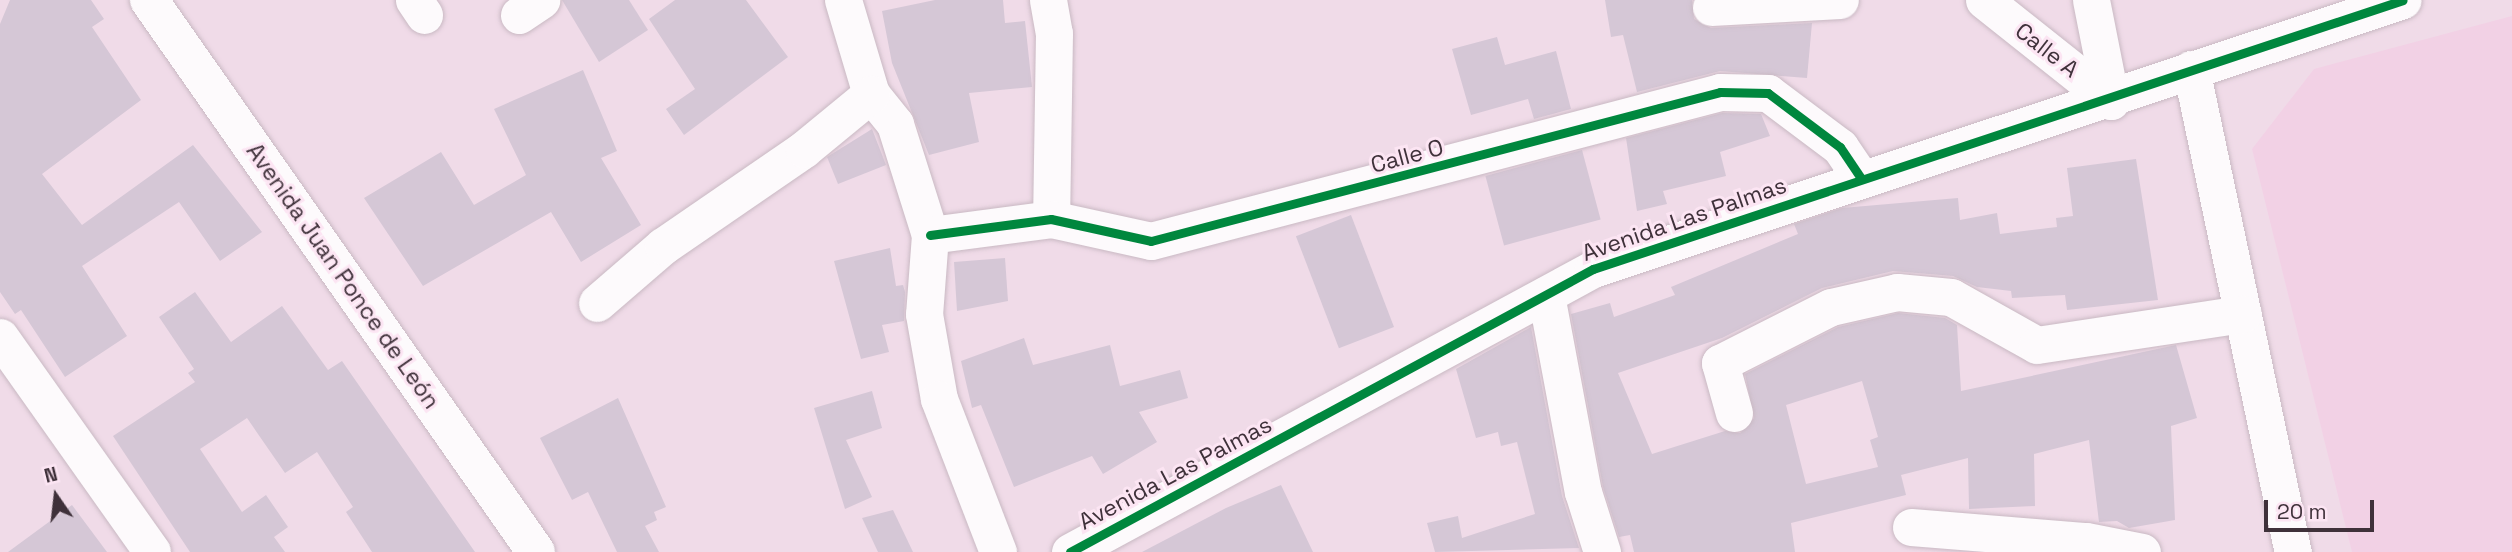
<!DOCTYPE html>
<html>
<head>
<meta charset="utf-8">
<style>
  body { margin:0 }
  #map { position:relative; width:2512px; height:552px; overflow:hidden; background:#f0dbe8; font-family:"Space Grotesk",sans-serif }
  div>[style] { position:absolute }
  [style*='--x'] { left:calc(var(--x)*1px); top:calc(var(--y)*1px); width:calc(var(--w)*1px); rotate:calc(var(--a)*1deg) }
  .built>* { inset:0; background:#f2d1e5 }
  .building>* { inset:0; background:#d5c7d6; transform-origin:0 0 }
  .roads { filter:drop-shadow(0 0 2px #c9b9c3) drop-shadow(0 0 2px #c9b9c3) }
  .minor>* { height:37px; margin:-18.5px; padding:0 18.5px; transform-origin:18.5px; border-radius:18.5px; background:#fdfafc }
  .secondary>* { height:38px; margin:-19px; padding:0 19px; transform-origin:19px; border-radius:19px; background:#fdfafc }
  .cycleway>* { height:9px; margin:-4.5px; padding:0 4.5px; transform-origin:4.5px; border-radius:4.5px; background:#00873e }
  span { translate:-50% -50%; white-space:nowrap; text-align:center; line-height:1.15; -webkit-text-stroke:6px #fce5f3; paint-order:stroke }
  .street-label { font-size:23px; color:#3f313a }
  .north { position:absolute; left:21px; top:461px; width:70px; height:70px; -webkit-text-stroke:5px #fce5f3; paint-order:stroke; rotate:346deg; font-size:19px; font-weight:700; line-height:28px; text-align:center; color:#3f313a }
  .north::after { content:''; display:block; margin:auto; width:24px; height:32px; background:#3f313a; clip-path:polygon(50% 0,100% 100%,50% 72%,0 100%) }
  .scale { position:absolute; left:2264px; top:500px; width:110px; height:32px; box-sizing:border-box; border:4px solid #3f313a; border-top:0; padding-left:9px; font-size:21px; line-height:24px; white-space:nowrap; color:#3f313a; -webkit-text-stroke:5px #fce5f3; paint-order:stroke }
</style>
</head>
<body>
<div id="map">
  <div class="built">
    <div style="clip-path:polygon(2512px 16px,2512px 552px,2352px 552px,2252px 149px,2314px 69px)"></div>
  </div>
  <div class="building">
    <div style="clip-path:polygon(10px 0,91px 0,104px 19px,92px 27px,141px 100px,42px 174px,82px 225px,193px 145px,262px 232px,220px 261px,179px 202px,82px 266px,127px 336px,65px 377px,21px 310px,15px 314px,0 292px,0 24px)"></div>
    <div style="clip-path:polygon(562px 0,629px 0,648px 30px,599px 62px)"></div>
    <div style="clip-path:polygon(675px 0,746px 0,788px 57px,684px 135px,666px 109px,695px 89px,649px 19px)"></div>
    <div style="clip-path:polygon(935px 0,1003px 0,1005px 23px,1025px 21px,1032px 87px,969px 93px,979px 142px,929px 155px,892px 63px,882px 11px)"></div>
    <div style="clip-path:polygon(1605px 0,1692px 0,1694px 19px,1711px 28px,1812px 23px,1807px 78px,1720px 71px,1637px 92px,1623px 35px,1611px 37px)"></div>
    <div style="clip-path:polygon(1497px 37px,1505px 65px,1556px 51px,1571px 109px,1534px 119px,1528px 99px,1471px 115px,1452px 49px)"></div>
    <div style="clip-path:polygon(583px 70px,617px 151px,601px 158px,641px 225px,581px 262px,551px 212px,423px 286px,364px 198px,441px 152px,474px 205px,526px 175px,494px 109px)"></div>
    <div style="clip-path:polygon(1722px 113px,1761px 114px,1770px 136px,1720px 152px,1726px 176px,1663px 191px,1667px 204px,1637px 211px,1626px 138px)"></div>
    <div style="clip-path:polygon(872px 129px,886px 165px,838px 184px,827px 157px)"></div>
    <div style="left:1582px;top:150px;width:72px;height:100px;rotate:75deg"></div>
    <div style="clip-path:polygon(evenodd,2136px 159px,2158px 300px,2067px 310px,2065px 295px,2012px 298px,2011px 291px,1977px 287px,1953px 276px,1893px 271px,1822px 288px,1722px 338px,1618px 373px,1652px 454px,1725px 431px,1740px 433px,1754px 418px,1745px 374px,1838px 327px,1898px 313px,1945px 318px,1957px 325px,1961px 391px,2176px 345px,2197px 418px,2171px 426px,2175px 520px,2129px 528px,2117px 521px,2099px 522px,2089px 440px,2034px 454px,2035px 506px,1969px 509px,1968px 458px,1901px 475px,1906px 495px,1791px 523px,1795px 552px,1634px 552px,1630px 535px,1619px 537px,1603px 487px,1571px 314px,1610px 303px,1614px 317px,1675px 295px,1671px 287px,1798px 234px,1794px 224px,1842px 208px,1958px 198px,1960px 220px,1997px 213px,2000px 234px,2057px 227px,2056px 218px,2073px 216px,2067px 168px,2136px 159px,1862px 381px,1878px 437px,1870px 440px,1878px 467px,1806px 484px,1786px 405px,1862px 381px)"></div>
    <div style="left:1351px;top:215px;width:120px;height:59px;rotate:69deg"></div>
    <div style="clip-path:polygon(890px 248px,896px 286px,903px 285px,905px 292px,904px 321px,882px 325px,889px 352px,861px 359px,834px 261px)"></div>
    <div style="clip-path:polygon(1005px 258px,1008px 301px,957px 311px,954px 262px)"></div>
    <div style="clip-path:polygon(195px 292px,231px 342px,282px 306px,328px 370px,342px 361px,475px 552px,372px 552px,346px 512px,353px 507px,317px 452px,285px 473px,247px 418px,200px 449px,242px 512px,266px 495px,288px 527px,274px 537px,285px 552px,190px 552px,113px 436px,195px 382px,188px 373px,194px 369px,159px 317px)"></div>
    <div style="clip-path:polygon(1531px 327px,1562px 496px,1579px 548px,1435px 552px,1427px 523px,1458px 516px,1462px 538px,1535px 514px,1517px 442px,1501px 446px,1498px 432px,1476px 438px,1456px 369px)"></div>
    <div style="clip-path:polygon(1024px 338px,1033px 365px,1110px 345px,1120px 386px,1180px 370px,1188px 398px,1139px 412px,1157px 442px,1103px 474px,1092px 456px,1014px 487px,981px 405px,972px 408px,961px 361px)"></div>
    <div style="clip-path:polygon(872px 391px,882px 428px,846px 440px,872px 497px,845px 509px,814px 408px)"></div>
    <div style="clip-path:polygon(618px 398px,666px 507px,654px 512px,657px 520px,645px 526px,659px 552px,617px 552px,588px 492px,572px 500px,540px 438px)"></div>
    <div style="clip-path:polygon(1281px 485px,1313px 552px,1142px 552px,1226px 508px)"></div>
    <div style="clip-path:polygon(72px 505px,107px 552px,8px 552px)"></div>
    <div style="clip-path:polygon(893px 510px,913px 552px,878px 552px,862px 518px)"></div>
  </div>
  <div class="roads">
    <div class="minor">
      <div style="--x:414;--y:0;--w:18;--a:56"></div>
      <div style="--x:843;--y:0;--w:98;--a:73.4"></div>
      <div style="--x:871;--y:94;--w:38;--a:51"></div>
      <div style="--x:895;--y:124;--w:116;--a:72.5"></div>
      <div style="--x:930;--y:235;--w:79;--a:94.3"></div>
      <div style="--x:924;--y:314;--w:86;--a:80"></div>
      <div style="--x:939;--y:399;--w:164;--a:68.9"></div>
      <div style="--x:1048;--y:0;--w:34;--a:80"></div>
      <div style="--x:1054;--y:33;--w:186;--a:90.9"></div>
      <div style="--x:1984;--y:0;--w:162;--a:38.5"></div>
      <div style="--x:2091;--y:0;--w:103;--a:78.8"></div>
      <div style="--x:1711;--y:7;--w:129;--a:-3.1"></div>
      <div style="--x:519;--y:15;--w:27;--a:-34"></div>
      <div style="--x:2191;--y:69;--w:494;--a:78.1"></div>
      <div style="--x:930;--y:235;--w:122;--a:-7.5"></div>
      <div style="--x:1051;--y:219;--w:102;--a:12.4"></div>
      <div style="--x:1151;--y:241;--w:588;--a:-14.67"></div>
      <div style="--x:1720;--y:92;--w:48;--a:1.2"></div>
      <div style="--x:1768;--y:93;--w:90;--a:36.9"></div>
      <div style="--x:1840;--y:147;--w:37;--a:56"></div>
      <div style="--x:1546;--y:295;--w:200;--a:79.4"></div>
      <div style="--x:1583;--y:492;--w:63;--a:72.4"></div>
      <div style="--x:597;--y:303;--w:87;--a:-40.8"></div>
      <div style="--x:663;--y:246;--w:171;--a:-34.5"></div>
      <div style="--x:804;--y:149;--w:87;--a:-39.4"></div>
      <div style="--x:0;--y:337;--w:263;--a:54.7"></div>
      <div style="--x:1734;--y:413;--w:52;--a:-105.6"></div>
      <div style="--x:1720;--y:363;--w:124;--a:-26.8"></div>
      <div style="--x:1831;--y:307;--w:68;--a:-12.8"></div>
      <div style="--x:1897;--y:292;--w:54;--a:5.3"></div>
      <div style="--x:1951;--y:297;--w:98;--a:29.2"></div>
      <div style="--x:2037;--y:345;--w:208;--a:-8.6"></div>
      <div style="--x:1911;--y:527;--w:176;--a:4.6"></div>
      <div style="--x:2086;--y:541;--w:57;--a:11.1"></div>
      <div style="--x:1070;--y:552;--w:595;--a:-28.42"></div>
      <div style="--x:1593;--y:269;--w:853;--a:-18.37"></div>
    </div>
    <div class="secondary">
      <div style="--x:149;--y:0;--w:674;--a:54.97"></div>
    </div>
  </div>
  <div class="cycleway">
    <div style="--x:930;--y:235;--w:122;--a:-7.5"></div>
    <div style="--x:1051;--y:219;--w:102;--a:12.4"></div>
    <div style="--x:1151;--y:241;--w:588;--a:-14.67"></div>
    <div style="--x:1720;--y:92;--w:48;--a:1.2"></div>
    <div style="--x:1768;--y:93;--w:90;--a:36.9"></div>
    <div style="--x:1840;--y:147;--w:37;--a:56"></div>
    <div style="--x:1070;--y:552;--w:595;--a:-28.42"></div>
    <div style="--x:1593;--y:269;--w:853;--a:-18.37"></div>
  </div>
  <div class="street-label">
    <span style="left:2047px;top:50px;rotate:38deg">Calle A</span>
    <span style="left:1407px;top:156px;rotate:-15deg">Calle O</span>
    <span style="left:1684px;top:219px;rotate:-19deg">Avenida Las Palmas</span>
    <span style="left:343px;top:276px;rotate:55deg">Avenida Juan Ponce de León</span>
    <span style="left:1175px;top:473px;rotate:-28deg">Avenida Las Palmas</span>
  </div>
  <div class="north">N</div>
  <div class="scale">20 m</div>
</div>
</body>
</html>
